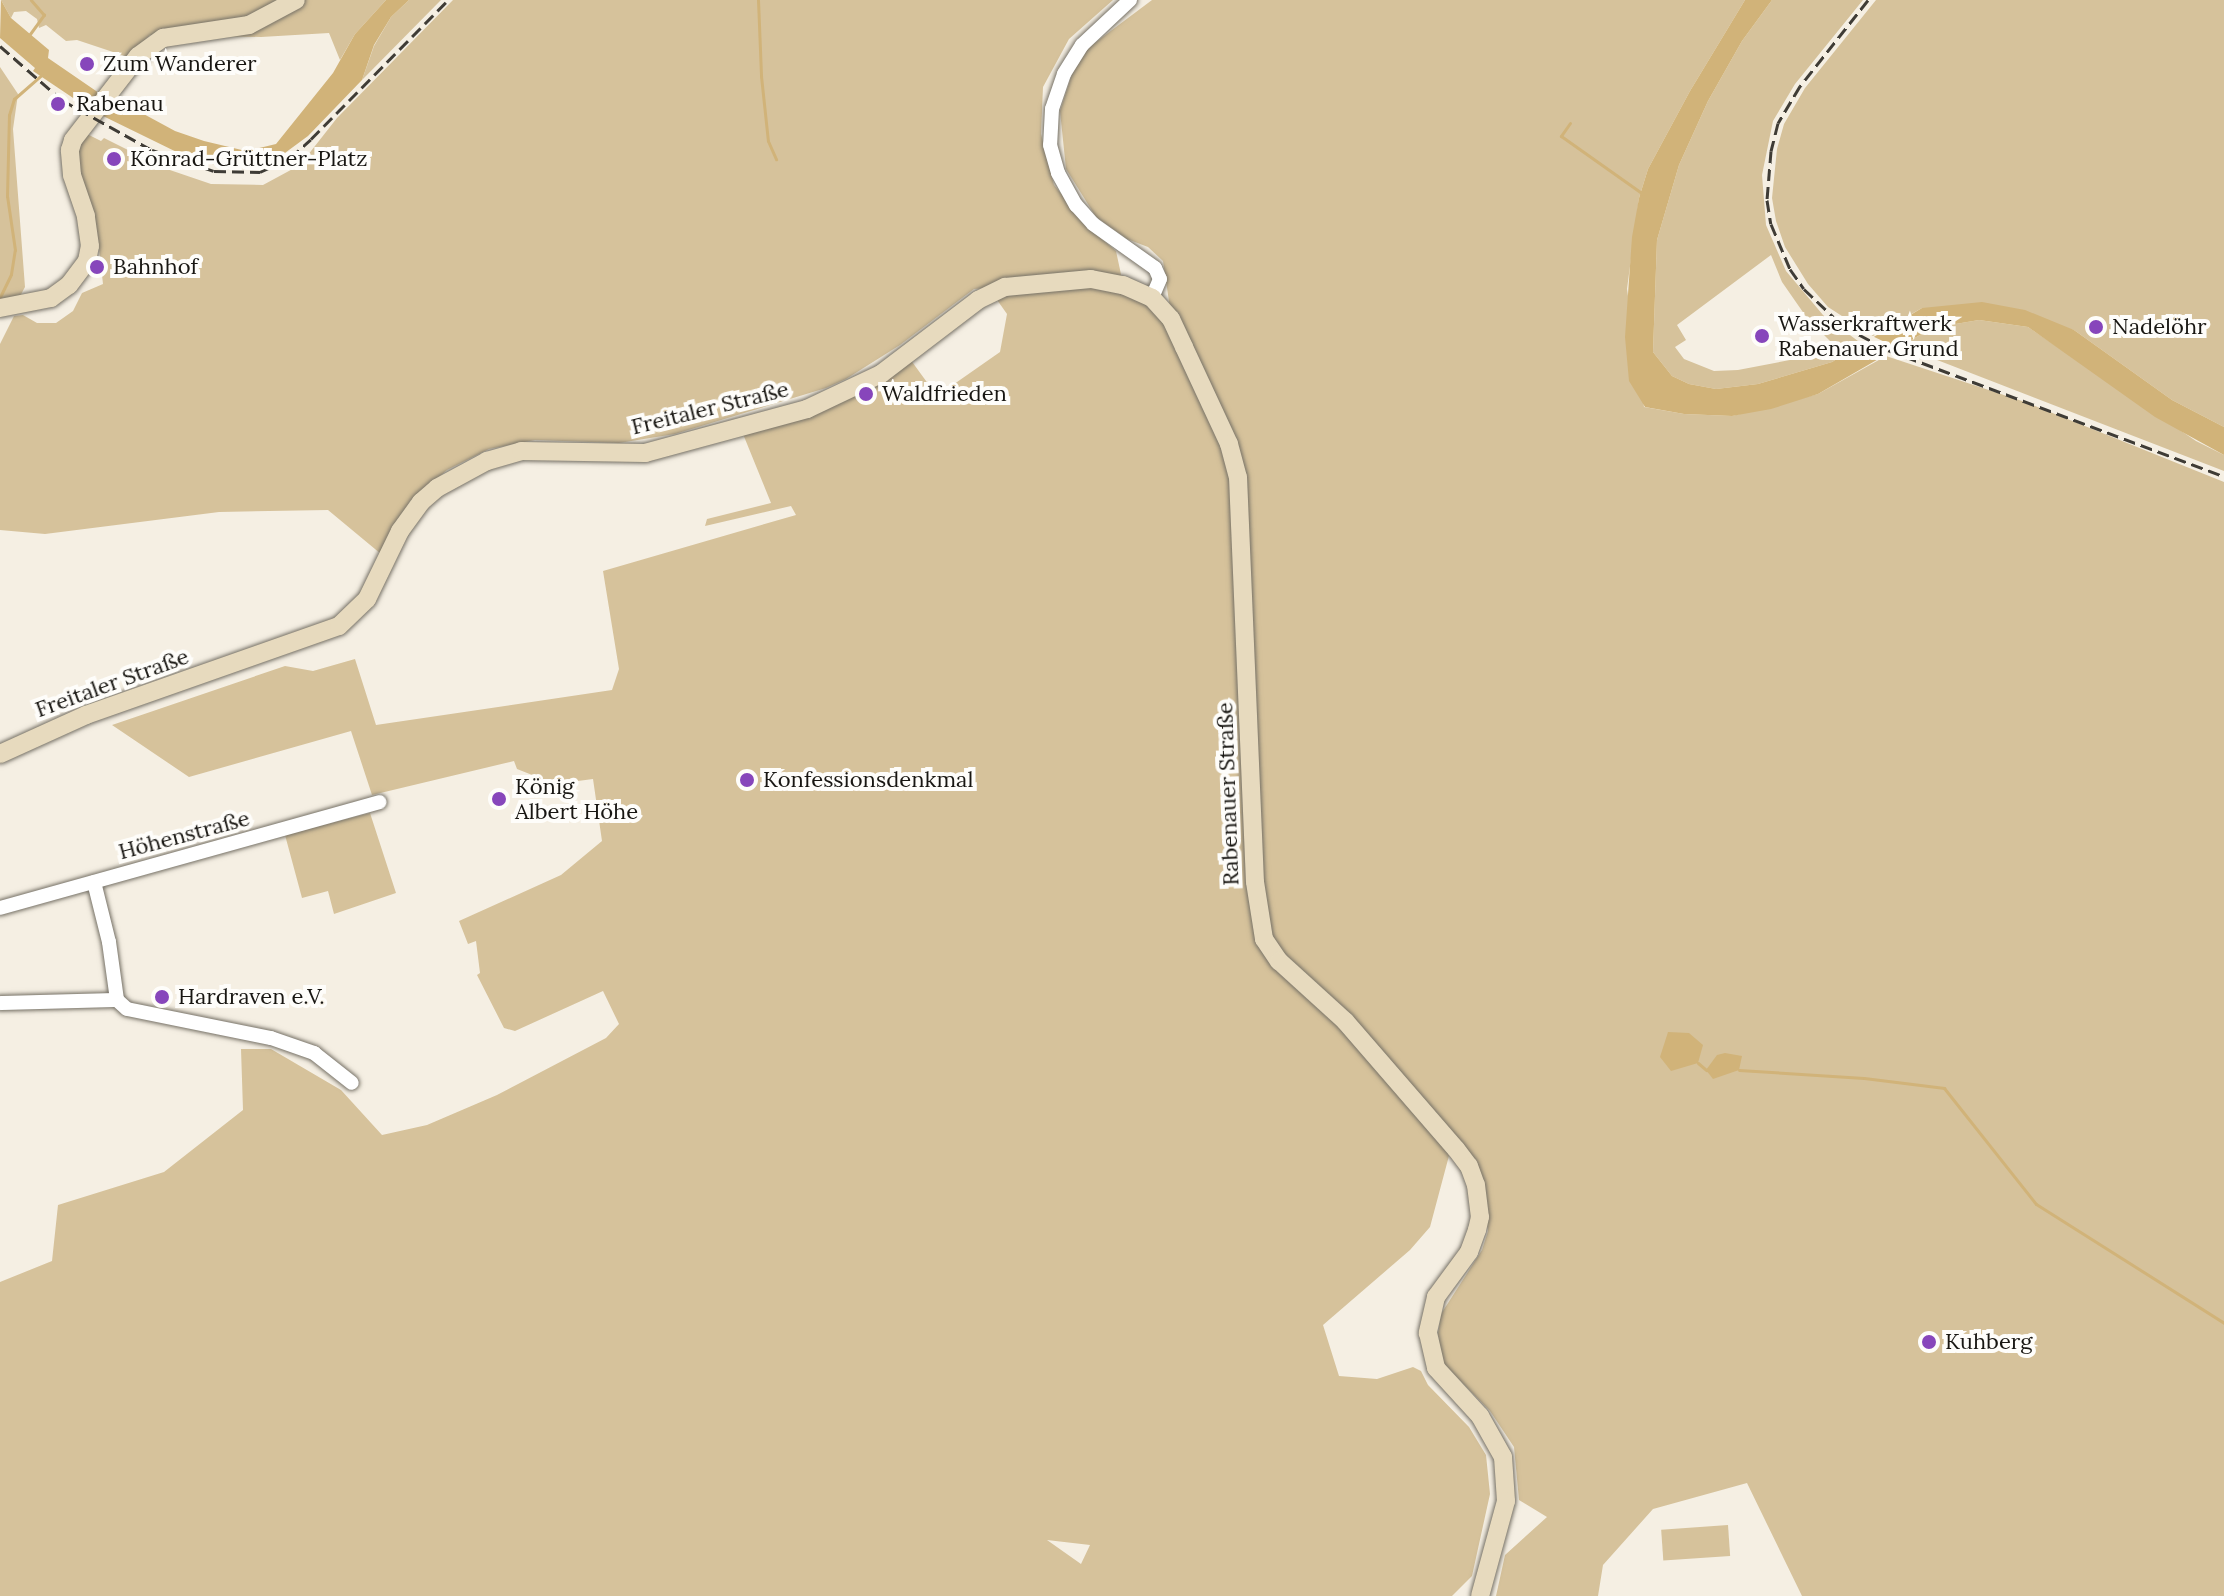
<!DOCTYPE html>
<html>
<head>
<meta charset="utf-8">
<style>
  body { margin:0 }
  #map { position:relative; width:2224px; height:1596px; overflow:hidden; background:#f5efe3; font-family:Lora,serif }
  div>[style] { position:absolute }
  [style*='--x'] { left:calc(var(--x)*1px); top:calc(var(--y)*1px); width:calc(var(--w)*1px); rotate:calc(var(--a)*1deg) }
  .green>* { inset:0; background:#d6c29b; transform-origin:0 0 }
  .water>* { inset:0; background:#d1b379 }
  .pier>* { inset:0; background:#f5efe3 }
  .stream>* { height:3px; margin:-1.5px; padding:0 1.5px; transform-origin:1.5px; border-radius:1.5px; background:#d1b379 }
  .roads { filter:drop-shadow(0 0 2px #767166) drop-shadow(0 0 2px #767166) }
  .street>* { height:14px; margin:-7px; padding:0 7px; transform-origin:7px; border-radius:7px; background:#fff }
  .secondary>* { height:18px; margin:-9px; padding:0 9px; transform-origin:9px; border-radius:9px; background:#e7dabe }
  .rail>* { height:3px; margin-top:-1.5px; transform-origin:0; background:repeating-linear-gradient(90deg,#3f3c36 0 12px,transparent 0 18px) }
  .dots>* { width:22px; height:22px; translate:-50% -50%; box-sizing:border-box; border:4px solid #fefdfa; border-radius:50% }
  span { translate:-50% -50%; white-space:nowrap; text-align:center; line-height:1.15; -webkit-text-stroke:8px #fefdfa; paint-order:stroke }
  .poi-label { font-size:22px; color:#181612 }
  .left { translate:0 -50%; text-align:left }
  .street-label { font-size:22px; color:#181612 }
</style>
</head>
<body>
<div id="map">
  <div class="green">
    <div style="clip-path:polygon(1px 0,386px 0,355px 34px,340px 60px,329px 33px,261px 37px,150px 35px,128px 57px,77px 40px,66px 41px,46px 25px,39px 28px,37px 19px,26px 11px,14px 12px,11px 18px)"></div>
    <div style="clip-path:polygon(409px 0,441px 0,362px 80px,374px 46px,391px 17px)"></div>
    <div style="clip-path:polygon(453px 0,1113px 0,1069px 39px,1043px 87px,1041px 134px,1054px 185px,1091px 230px,1116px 251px,1122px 279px,974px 289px,900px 345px,846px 379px,826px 388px,675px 434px,619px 443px,535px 440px,489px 449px,447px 470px,410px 501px,381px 554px,328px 510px,219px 512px,45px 534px,0 530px,0 344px,14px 316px,23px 315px,37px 323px,56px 323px,73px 311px,82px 293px,103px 284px,98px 239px,74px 171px,81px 142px,87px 134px,101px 141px,104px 138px,164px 168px,211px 184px,263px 185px,300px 165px,337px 118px)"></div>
    <div style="clip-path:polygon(1152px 0,1745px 0,1690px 91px,1648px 169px,1639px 198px,1627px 289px,1644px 407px,1684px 414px,1732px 416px,1818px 394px,1886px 356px,2025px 402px,2224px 482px,2224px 1596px,1802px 1596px,1747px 1483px,1653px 1509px,1603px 1565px,1598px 1596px,1496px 1596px,1505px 1555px,1547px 1517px,1519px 1500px,1514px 1447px,1490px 1411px,1442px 1362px,1438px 1334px,1441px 1314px,1482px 1250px,1488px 1231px,1482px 1189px,1284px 960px,1265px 925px,1246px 512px,1170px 308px,1163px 261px,1148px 247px,1127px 239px,1096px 217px,1066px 169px,1060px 111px,1074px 68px,1088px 48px)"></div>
    <div style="clip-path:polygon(evenodd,1772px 0,1863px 0,1795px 84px,1773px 121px,1762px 175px,1766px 225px,1786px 271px,1823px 315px,1862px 344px,1832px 362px,1758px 384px,1716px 389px,1689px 384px,1672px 376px,1653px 352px,1657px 240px,1679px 165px,1708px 101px,1742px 41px,1772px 0,1771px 255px,1782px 282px,1807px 318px,1836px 347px,1821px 354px,1738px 370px,1714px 371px,1684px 359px,1675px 347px,1686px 340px,1677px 325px,1771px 255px)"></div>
    <div style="clip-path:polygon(1876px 0,2224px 0,2224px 427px,2172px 400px,2074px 330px,1922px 308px,1873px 336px,1828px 307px,1808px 284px,1785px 247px,1776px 221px,1772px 198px,1777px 149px,1784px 124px,1805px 88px)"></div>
    <div style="clip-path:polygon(0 67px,18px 94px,13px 129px,25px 287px,19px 298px,0 305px)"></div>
    <div style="clip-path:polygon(evenodd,1105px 285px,1144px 301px,1171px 330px,1231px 468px,1253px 919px,1319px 1005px,1450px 1152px,1430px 1227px,1410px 1250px,1323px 1325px,1339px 1376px,1377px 1379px,1413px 1367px,1421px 1371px,1428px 1385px,1469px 1427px,1486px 1455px,1490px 1494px,1472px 1576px,1452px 1596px,0 1596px,0 1282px,52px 1261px,58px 1205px,164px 1172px,243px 1110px,241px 1049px,271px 1049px,341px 1090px,382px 1135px,427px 1125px,497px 1095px,606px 1038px,619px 1024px,603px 991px,515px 1031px,504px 1028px,477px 975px,480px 973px,476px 941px,468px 944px,459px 921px,561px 875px,602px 841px,593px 779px,555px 784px,517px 769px,514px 761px,372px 795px,351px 731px,189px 777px,112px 725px,285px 666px,313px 671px,355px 659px,376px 725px,612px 690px,619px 669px,603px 571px,796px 515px,791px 506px,705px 526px,707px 519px,771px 503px,743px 434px,910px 359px,937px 396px,1000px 352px,1007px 314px,995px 297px,1105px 285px,1047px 1540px,1090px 1545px,1081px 1564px,1047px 1540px)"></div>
    <div style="clip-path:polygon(1979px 320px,2028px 327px,2196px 441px,2224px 455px,2224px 471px,1901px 346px,1932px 328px)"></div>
    <div style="clip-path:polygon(370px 813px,396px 893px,334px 914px,328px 891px,302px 898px,285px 835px)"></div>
    <div style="left:1728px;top:1525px;width:31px;height:67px;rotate:86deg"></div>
  </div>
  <div class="water">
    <div style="clip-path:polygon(1px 0,11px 18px,49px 50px,48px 58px,99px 93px,88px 108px,33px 71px,35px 68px,0 38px)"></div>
    <div style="clip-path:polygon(386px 0,409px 0,391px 17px,374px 45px,362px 80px,308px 136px,274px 161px,234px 168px,195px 161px,103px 116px,116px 99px,175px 131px,204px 141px,246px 151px,276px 144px,333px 73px,355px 34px)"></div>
    <div style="clip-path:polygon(1745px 0,1772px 0,1742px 41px,1708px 101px,1679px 165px,1657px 240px,1653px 352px,1672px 376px,1689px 384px,1716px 389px,1758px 384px,1832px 362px,1922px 308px,1982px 302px,2025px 310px,2074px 330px,2172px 400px,2224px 427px,2224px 455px,2155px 417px,2028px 327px,1979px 320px,1932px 328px,1818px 394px,1771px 409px,1732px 416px,1684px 414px,1645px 407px,1629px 381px,1625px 337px,1632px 237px,1639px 198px,1648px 169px,1690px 91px)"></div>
    <div style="clip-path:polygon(1668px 1032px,1689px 1033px,1703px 1045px,1698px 1063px,1671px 1071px,1660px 1057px)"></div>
    <div style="clip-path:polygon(1725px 1053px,1742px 1056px,1739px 1070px,1713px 1079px,1706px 1070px,1717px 1055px)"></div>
  </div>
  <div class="pier">
    <div style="clip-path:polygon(1868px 334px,1889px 344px,1904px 349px,1892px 357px,1857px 342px)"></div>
  </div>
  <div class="stream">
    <div style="--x:758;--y:0;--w:76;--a:87.7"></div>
    <div style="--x:761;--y:76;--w:65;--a:83.9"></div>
    <div style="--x:768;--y:141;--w:20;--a:66"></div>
    <div style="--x:27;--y:38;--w:29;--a:-54"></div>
    <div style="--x:44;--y:15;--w:20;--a:-131"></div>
    <div style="--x:1570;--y:123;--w:16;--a:125"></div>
    <div style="--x:1561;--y:136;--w:100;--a:35.3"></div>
    <div style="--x:0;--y:297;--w:25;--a:-64"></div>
    <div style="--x:11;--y:274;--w:24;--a:-81"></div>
    <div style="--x:15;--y:250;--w:55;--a:-98.4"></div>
    <div style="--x:7;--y:196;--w:81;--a:-88.6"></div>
    <div style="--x:9;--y:115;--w:17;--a:-73"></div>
    <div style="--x:14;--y:99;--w:37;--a:-41"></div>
    <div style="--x:1804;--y:339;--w:40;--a:32"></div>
    <div style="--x:1698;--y:1063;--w:11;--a:41"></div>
    <div style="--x:1739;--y:1070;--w:125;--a:3.7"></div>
    <div style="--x:1864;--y:1078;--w:81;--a:7.1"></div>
    <div style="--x:1944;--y:1088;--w:148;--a:51.6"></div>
    <div style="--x:2036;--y:1204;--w:222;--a:32.3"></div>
  </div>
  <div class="roads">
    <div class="street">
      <div style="--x:1130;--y:0;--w:66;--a:136.8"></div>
      <div style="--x:1082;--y:45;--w:34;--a:122"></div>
      <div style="--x:1064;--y:74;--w:37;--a:109"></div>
      <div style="--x:1052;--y:109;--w:36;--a:93"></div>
      <div style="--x:1050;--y:145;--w:29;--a:74"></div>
      <div style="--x:1058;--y:173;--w:37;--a:61"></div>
      <div style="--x:1076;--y:205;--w:25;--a:48"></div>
      <div style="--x:1093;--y:224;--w:76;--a:35.4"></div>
      <div style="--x:1155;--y:268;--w:12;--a:66"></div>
      <div style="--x:1160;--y:279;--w:21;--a:113"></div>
      <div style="--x:94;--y:882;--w:62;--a:76"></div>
      <div style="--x:109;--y:942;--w:59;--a:82.1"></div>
      <div style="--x:117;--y:1000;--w:13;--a:42"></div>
      <div style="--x:127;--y:1009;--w:147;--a:11.4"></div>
      <div style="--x:271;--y:1038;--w:46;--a:19.2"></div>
      <div style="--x:314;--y:1053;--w:48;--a:38.3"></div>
      <div style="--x:0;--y:908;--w:394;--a:-15.6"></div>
      <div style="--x:0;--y:1003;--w:117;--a:-1.5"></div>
    </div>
    <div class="secondary">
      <div style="--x:0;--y:308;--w:52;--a:-11.1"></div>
      <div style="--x:51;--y:298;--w:22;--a:-36"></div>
      <div style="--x:69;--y:285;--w:30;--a:-53"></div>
      <div style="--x:87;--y:261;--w:15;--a:-79"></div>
      <div style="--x:90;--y:246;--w:30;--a:-98"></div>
      <div style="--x:86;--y:216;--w:43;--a:-108.9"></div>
      <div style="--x:72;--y:175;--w:25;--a:-95"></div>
      <div style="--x:70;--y:150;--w:10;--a:-73"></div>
      <div style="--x:73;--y:140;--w:106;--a:-52.3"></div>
      <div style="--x:138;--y:56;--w:31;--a:-36"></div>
      <div style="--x:163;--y:38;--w:87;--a:-8.6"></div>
      <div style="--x:249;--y:25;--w:53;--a:-28"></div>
      <div style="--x:0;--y:754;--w:94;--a:-24.4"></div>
      <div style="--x:86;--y:715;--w:268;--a:-19.4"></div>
      <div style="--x:339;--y:626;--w:39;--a:-44"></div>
      <div style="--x:367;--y:599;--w:76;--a:-64.1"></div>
      <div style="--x:400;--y:531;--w:36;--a:-54"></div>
      <div style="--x:421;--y:502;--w:21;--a:-41"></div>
      <div style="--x:437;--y:488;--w:57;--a:-28.4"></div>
      <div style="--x:487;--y:461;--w:35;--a:-16"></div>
      <div style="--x:521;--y:451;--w:124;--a:0.9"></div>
      <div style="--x:645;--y:453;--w:168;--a:-15.2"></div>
      <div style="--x:807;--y:409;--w:82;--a:-25.3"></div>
      <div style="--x:881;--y:374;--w:122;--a:-37.3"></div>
      <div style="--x:978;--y:300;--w:30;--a:-26"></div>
      <div style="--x:1005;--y:287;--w:86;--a:-5.3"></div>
      <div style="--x:1091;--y:279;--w:33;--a:11"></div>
      <div style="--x:1123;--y:285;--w:32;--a:24"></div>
      <div style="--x:1152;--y:298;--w:28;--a:48"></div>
      <div style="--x:1171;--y:319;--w:31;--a:65"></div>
      <div style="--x:1184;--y:347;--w:107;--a:65.1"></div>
      <div style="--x:1229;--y:444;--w:34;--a:75"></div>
      <div style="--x:1238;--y:477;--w:405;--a:87.6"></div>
      <div style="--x:1255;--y:882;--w:58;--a:81"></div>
      <div style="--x:1264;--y:939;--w:27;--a:56"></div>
      <div style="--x:1279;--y:961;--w:89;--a:42.3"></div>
      <div style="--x:1345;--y:1021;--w:169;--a:49.1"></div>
      <div style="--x:1456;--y:1149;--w:21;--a:53"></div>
      <div style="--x:1469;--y:1166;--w:20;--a:70"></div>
      <div style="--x:1476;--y:1185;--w:32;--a:83"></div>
      <div style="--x:1480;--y:1217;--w:13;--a:103"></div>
      <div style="--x:1477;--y:1230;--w:23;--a:110"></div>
      <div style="--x:1469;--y:1252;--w:56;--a:126.3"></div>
      <div style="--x:1436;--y:1297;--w:37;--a:103"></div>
      <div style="--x:1428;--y:1333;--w:36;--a:77"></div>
      <div style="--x:1436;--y:1368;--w:65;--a:47.5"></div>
      <div style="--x:1480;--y:1416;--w:47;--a:60.7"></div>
      <div style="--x:1503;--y:1457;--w:44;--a:86.1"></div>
      <div style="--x:1506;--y:1501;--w:98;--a:105.3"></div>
    </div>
  </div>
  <div class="rail">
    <div style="--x:1868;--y:0;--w:110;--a:128.3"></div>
    <div style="--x:1800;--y:86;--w:43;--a:120.7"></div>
    <div style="--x:1778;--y:123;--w:29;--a:104"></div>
    <div style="--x:1771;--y:151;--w:49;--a:94.7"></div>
    <div style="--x:1767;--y:200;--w:24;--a:81"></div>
    <div style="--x:1771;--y:224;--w:49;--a:67.1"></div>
    <div style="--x:1790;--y:269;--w:24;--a:55"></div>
    <div style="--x:1804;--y:289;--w:54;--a:43.5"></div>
    <div style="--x:1843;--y:326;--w:51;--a:28.1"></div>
    <div style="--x:1888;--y:350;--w:359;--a:20.6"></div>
    <div style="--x:0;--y:46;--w:82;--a:41.1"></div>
    <div style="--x:62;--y:100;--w:103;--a:29.1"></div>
    <div style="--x:152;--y:150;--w:65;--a:18.7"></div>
    <div style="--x:214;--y:171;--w:46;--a:1.2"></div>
    <div style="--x:260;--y:172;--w:33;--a:-25"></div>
    <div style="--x:290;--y:158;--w:28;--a:-42"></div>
    <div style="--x:311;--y:139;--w:195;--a:-45.4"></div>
  </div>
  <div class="dots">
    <div style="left:87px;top:64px;background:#8746bb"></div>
    <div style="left:58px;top:104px;background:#8746bb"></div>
    <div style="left:114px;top:159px;background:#8746bb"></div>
    <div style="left:97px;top:267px;background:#8746bb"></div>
    <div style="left:2096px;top:327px;background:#8746bb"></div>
    <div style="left:1762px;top:336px;background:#8746bb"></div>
    <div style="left:866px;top:394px;background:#8746bb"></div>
    <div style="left:747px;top:780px;background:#8746bb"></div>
    <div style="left:499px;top:799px;background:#8746bb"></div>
    <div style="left:162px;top:997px;background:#8746bb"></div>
    <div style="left:1929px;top:1342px;background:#8746bb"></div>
  </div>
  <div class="poi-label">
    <span class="left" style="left:103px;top:64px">Zum Wanderer</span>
    <span class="left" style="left:76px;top:104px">Rabenau</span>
    <span class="left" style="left:130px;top:159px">Konrad-Grüttner-Platz</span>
    <span class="left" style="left:113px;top:267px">Bahnhof</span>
    <span class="left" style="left:1778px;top:336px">Wasserkraftwerk<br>Rabenauer Grund</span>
    <span class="left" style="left:2112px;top:327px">Nadelöhr</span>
    <span class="left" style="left:882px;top:394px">Waldfrieden</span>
    <span class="left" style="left:763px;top:780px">Konfessionsdenkmal</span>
    <span class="left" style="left:515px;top:799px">König<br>Albert Höhe</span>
    <span class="left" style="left:178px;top:997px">Hardraven e.V.</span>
    <span class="left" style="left:1945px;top:1342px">Kuhberg</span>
  </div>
  <div class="street-label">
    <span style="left:710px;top:408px;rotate:-14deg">Freitaler Straße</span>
    <span style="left:112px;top:683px;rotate:-20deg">Freitaler Straße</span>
    <span style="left:1228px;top:794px;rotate:-92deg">Rabenauer Straße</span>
    <span style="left:184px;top:835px;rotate:-15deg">Höhenstraße</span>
  </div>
</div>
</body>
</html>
